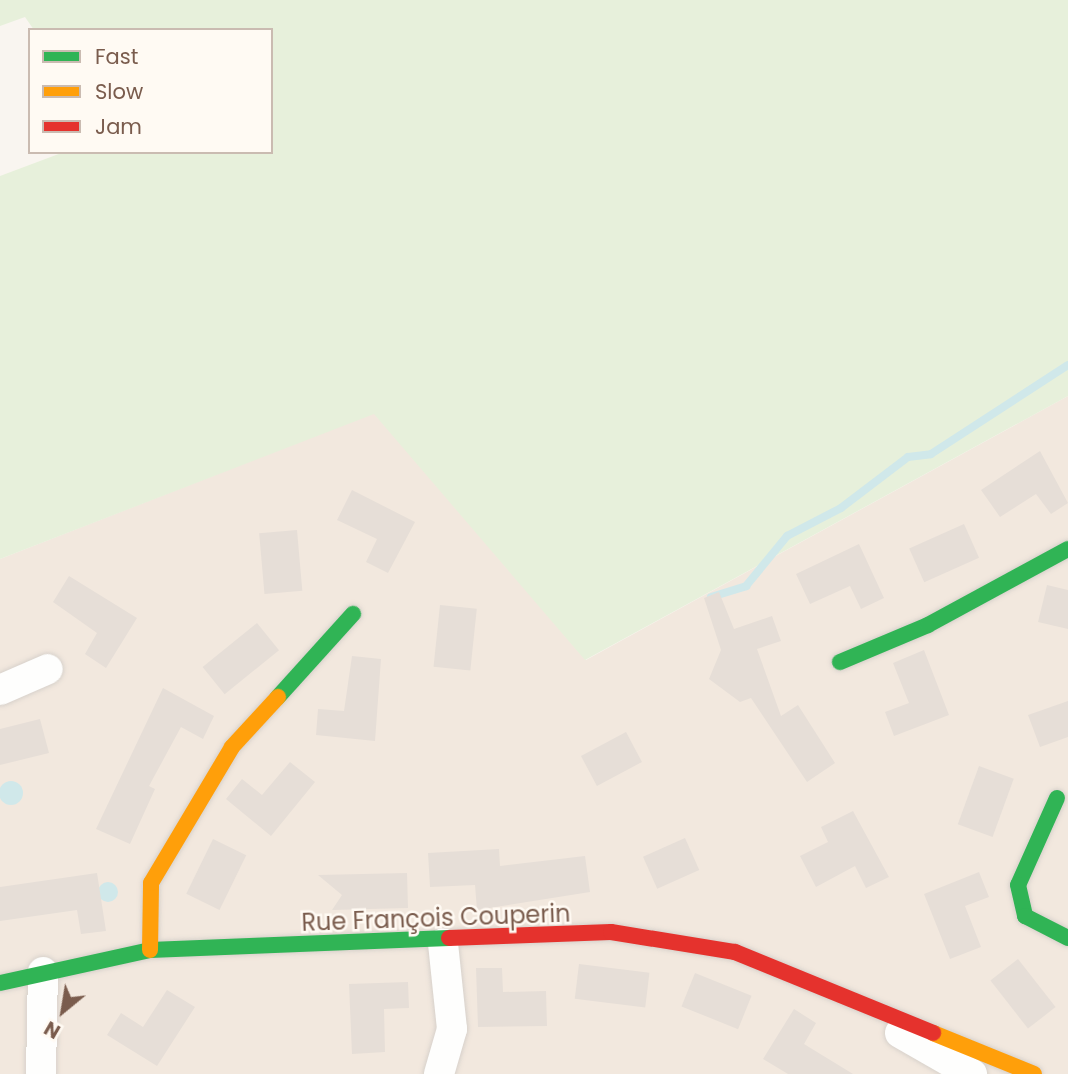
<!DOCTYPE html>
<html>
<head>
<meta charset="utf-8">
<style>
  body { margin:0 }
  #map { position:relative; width:1068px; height:1074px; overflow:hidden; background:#f9f5f0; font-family:Poppins,sans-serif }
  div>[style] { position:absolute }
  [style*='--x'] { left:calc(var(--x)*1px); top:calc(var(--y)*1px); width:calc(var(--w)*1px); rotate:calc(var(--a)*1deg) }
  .residential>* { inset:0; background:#f2e8de }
  .green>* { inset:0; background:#e7f0db }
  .water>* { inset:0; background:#d0e8ea }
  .round { border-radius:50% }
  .stream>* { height:8px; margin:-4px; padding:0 4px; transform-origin:4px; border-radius:4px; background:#d0e8ea }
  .building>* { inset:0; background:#e6ded7; transform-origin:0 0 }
  .roads { filter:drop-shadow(0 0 2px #d7d1cb) drop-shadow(0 0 2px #d7d1cb) }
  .street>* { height:30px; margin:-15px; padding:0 15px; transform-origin:15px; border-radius:15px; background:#fefefd }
  .fast>* { height:16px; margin:-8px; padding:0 8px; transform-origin:8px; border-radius:8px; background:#30b455 }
  .slow>* { height:16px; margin:-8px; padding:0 8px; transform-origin:8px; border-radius:8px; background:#ff9f0a }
  .jam>* { height:16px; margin:-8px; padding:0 8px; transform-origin:8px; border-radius:8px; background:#e5322d }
  span { translate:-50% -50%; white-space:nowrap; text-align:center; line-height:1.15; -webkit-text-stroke:5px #fffaf3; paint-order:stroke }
  .street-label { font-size:24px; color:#7a5c4d }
  .legend { position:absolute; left:28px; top:28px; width:245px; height:126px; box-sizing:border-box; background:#fffaf3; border:2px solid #cabbb1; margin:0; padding:9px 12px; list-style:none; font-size:21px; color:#7a5c4d }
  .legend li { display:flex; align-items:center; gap:14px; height:35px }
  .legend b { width:35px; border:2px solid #cabbb1 }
  .north { position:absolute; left:28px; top:976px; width:70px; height:70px; -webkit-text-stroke:5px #fffaf3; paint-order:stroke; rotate:210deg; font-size:19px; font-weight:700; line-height:28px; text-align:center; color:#7a5c4d }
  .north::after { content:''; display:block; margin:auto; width:24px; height:32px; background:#7a5c4d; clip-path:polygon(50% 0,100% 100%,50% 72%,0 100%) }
</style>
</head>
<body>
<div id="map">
  <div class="residential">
    <div style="clip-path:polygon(1068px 396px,1068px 1074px,0 1074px,0 559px,374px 413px,586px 660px)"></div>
  </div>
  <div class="green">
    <div style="clip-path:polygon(0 0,1068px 0,1068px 396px,585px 660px,374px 414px,0 559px,0 176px,64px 152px,271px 152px,271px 30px,34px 30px,25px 17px,0 26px)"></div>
  </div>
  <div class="water">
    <div class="round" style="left:-1px;top:781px;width:24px;height:24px"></div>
    <div class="round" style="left:98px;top:882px;width:20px;height:20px"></div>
  </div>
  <div class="stream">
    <div style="--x:711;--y:597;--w:37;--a:-17"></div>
    <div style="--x:746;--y:586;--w:65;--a:-50.6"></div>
    <div style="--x:787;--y:536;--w:61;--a:-27.4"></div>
    <div style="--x:841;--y:508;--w:84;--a:-37.3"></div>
    <div style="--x:908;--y:457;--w:23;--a:-7"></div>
    <div style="--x:931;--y:454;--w:163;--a:-33"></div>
  </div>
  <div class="building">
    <div style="clip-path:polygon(1040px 451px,1068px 503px,1051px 514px,1036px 494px,1000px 517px,981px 490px)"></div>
    <div style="clip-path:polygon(352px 490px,415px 522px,388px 573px,366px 562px,377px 539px,337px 520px)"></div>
    <div style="left:964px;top:524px;width:37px;height:60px;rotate:66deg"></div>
    <div style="left:297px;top:530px;width:61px;height:38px;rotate:85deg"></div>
    <div style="clip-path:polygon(859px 544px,884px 598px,861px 609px,850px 586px,810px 604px,796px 574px)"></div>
    <div style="clip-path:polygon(69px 576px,137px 618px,106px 668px,85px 654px,97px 633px,53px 602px)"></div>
    <div style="clip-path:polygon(1047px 585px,1068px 590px,1068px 629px,1038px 622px)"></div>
    <div style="clip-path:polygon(719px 592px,734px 629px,772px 616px,781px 641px,757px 649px,781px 716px,798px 705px,835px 763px,807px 782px,751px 698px,740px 702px,709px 679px,721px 650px,704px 598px)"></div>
    <div style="left:440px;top:605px;width:37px;height:62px;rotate:6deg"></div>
    <div style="left:257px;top:623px;width:35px;height:70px;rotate:51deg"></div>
    <div style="clip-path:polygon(924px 650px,949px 715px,894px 736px,885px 712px,909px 703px,893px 663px)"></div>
    <div style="clip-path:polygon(352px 656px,381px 659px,375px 741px,316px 735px,318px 709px,344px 711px)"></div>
    <div style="clip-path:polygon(163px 688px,214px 716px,203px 739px,181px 727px,149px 786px,155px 789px,130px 844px,96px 829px)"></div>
    <div style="clip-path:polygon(1068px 701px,1068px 737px,1040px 747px,1028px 715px)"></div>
    <div style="clip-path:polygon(40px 719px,49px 753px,0 765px,0 729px)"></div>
    <div style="left:626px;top:732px;width:34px;height:51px;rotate:62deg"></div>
    <div style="clip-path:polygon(290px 762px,315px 782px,271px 836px,226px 799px,242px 779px,262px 795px)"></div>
    <div style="left:979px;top:766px;width:37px;height:62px;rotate:20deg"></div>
    <div style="clip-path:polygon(853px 811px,889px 877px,866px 888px,855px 866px,816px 887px,800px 856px,828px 842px,821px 827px)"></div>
    <div style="left:685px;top:838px;width:35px;height:46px;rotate:66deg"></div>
    <div style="left:213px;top:839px;width:37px;height:61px;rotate:26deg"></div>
    <div style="clip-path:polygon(499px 849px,500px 866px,585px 856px,590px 892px,477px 910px,475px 885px,430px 887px,428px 853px)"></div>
    <div style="clip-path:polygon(979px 872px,989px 897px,965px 906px,981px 947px,950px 959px,924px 894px)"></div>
    <div style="clip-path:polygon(97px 873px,106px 931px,81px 934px,77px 910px,0 921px,0 887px)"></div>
    <div style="clip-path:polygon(407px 873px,408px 908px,332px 910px,342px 895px,318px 875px)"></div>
    <div style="left:1018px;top:959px;width:61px;height:35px;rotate:52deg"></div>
    <div style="left:579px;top:964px;width:71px;height:35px;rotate:7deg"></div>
    <div style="clip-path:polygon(476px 968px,502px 968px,503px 992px,546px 991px,547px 1026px,478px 1027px)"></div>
    <div style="left:695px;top:973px;width:61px;height:36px;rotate:22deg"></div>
    <div style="clip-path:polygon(408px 982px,409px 1008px,384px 1009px,385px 1052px,352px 1054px,349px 984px)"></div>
    <div style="clip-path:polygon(167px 990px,195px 1007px,157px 1066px,107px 1035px,121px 1013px,143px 1027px)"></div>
    <div style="clip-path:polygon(794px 1009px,816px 1023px,804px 1044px,853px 1074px,788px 1074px,763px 1059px)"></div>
  </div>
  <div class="roads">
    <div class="street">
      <div style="--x:0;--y:690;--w:52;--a:-23.6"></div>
      <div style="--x:900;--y:1033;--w:83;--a:29.7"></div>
      <div style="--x:41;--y:1074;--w:102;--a:-88.9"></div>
      <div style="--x:439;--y:1074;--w:47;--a:-73.9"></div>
      <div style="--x:452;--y:1029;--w:86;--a:-96"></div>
    </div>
    <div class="fast">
      <div style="--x:840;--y:662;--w:95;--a:-22.8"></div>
      <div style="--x:928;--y:625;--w:159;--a:-28.5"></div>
      <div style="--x:278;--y:697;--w:112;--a:-47.9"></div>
      <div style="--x:1057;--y:798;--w:95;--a:114.1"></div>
      <div style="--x:1018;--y:885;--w:32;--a:77"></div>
      <div style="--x:1025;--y:916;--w:48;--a:27.1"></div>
      <div style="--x:0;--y:983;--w:154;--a:-12.4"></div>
      <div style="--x:150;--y:950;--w:299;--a:-2.3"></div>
    </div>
    <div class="slow">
      <div style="--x:150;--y:950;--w:67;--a:-89.1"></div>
      <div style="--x:151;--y:883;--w:158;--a:-59.2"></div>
      <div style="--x:232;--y:747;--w:68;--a:-47.4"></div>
      <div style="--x:933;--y:1033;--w:109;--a:22.1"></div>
    </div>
    <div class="jam">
      <div style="--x:449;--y:938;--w:162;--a:-2.1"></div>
      <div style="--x:611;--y:932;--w:126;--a:9.2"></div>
      <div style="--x:735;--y:952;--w:214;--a:22.2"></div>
    </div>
  </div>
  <div class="street-label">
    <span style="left:436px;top:918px;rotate:-2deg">Rue François Couperin</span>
  </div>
  <ul class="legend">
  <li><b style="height:9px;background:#30b455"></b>Fast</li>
  <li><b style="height:9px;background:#ff9f0a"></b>Slow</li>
  <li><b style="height:9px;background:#e5322d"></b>Jam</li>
  </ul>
  <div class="north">N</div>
</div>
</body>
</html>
